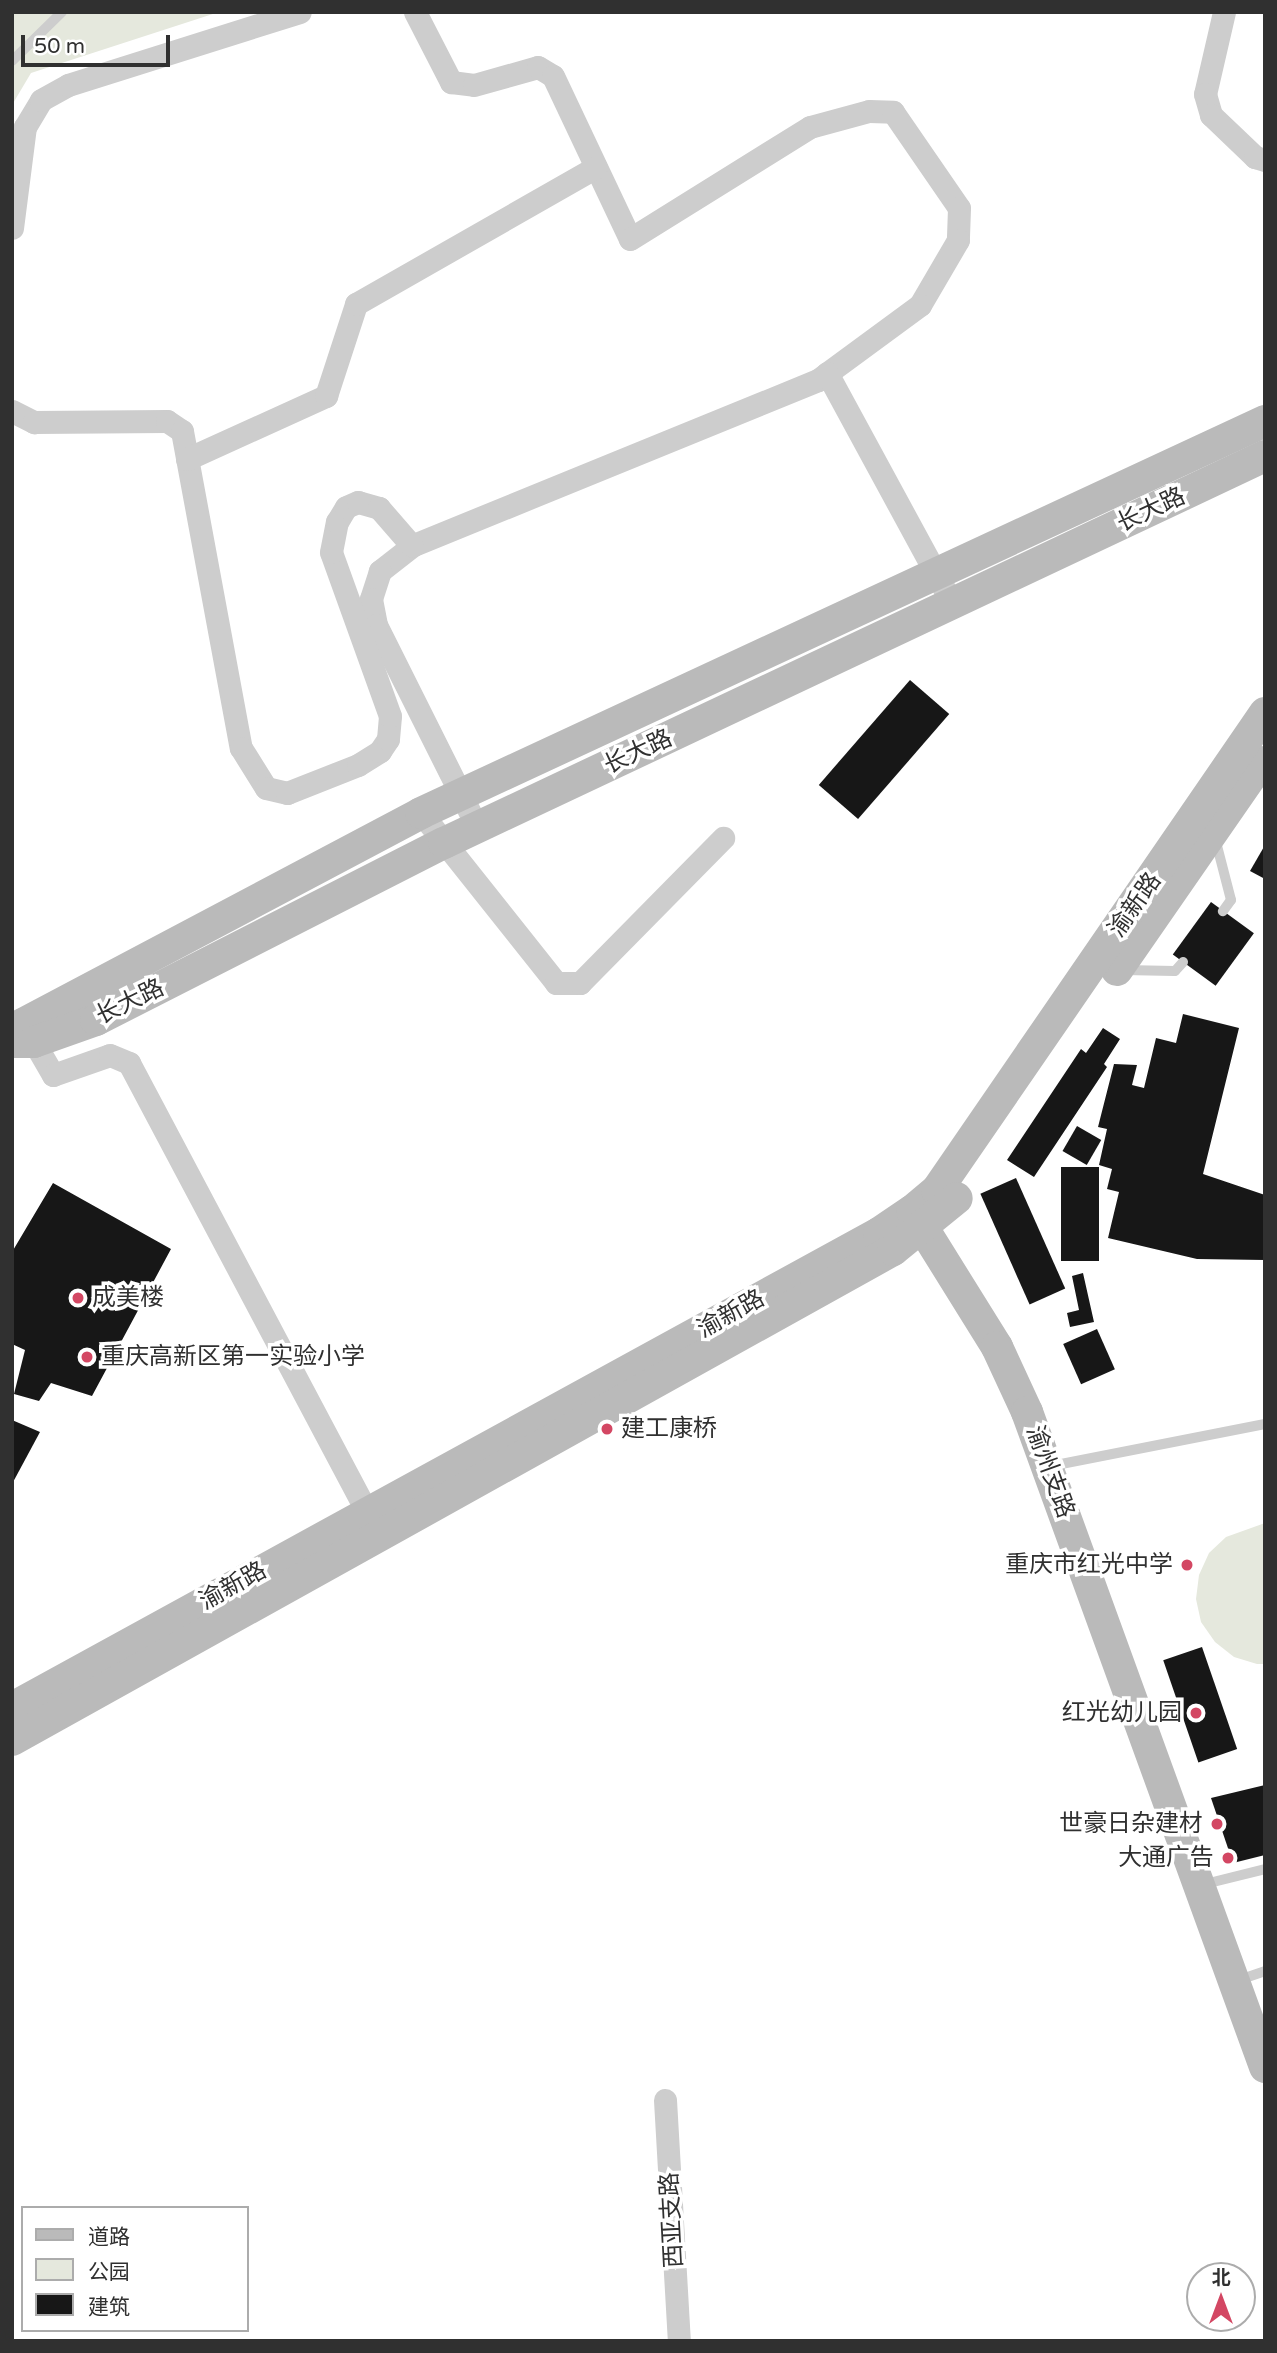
<!DOCTYPE html>
<html>
<head>
<meta charset="utf-8">
<style>
  body { margin:0 }
  #map { position:relative; width:1277px; height:2353px; overflow:hidden; background:#fff; font-family:"Varela Round","Noto Sans SC",sans-serif }
  div>[style] { position:absolute }
  [style*='--x'] { left:calc(var(--x)*1px); top:calc(var(--y)*1px); width:calc(var(--w)*1px); rotate:calc(var(--a)*1deg) }
  .green>* { inset:0; background:#e5e8dd }
  .building>* { inset:0; background:#171717; transform-origin:0 0 }
  .lane>* { height:10px; margin:-5px; padding:0 5px; transform-origin:5px; border-radius:5px; background:#cdcdcd }
  .street>* { height:23px; margin:-11.5px; padding:0 11.5px; transform-origin:11.5px; border-radius:11.5px; background:#cdcdcd }
  .secondary>* { height:32px; margin:-16px; padding:0 16px; transform-origin:16px; border-radius:16px; background:#bababa }
  .dots>* { width:19px; height:19px; translate:-50% -50%; box-sizing:border-box; border:4px solid #fff; border-radius:50% }
  span { translate:-50% -50%; white-space:nowrap; text-align:center; line-height:1.15; -webkit-text-stroke:7px #fff; paint-order:stroke }
  .street-label { font-size:24px; color:#303030 }
  .poi-label { font-size:24px; color:#303030 }
  .left { translate:0 -50%; text-align:left }
  .right { translate:-100% -50%; text-align:right }
  .frame { position:absolute; inset:0; border:14px solid #303030; pointer-events:none }
  .legend { position:absolute; left:21px; top:2206px; width:228px; height:126px; box-sizing:border-box; background:#fff; border:2px solid #acacac; margin:0; padding:9px 12px; list-style:none; font-size:21px; color:#303030 }
  .legend li { display:flex; align-items:center; gap:14px; height:35px }
  .legend b { width:35px; border:2px solid #acacac }
  .north { position:absolute; left:1186px; top:2262px; width:70px; height:70px; box-sizing:border-box; background:#fff; border:2px solid #acacac; border-radius:50%; rotate:0deg; font-size:19px; font-weight:700; line-height:28px; text-align:center; color:#303030 }
  .north::after { content:''; display:block; margin:auto; width:24px; height:32px; background:#d34763; clip-path:polygon(50% 0,100% 100%,50% 72%,0 100%) }
  .scale { position:absolute; left:21px; top:35px; width:149px; height:32px; box-sizing:border-box; border:4px solid #303030; border-top:0; padding-left:9px; font-size:21px; line-height:24px; white-space:nowrap; color:#303030; -webkit-text-stroke:5px #fff; paint-order:stroke }
</style>
</head>
<body>
<div id="map">
  <div class="green">
    <div style="clip-path:polygon(12px 12px,219px 12px,31px 73px,12px 105px)"></div>
    <div style="clip-path:polygon(1265px 1523px,1265px 1664px,1257px 1664px,1234px 1657px,1215px 1642px,1201px 1622px,1196px 1599px,1199px 1575px,1209px 1553px,1226px 1537px)"></div>
  </div>
  <div class="building">
    <div style="left:910px;top:680px;width:52px;height:139px;rotate:41deg"></div>
    <div style="clip-path:polygon(1265px 845px,1265px 879px,1250px 871px)"></div>
    <div style="left:1211px;top:902px;width:53px;height:65px;rotate:36deg"></div>
    <div style="clip-path:polygon(1183px 1014px,1239px 1028px,1203px 1174px,1265px 1195px,1265px 1260px,1197px 1259px,1108px 1238px,1119px 1192px,1107px 1189px,1112px 1169px,1099px 1165px,1107px 1129px,1098px 1127px,1114px 1064px,1137px 1065px,1132px 1085px,1144px 1088px,1156px 1038px,1176px 1043px)"></div>
    <div style="clip-path:polygon(1103px 1028px,1120px 1039px,1104px 1064px,1107px 1067px,1034px 1177px,1007px 1160px,1081px 1049px,1086px 1053px)"></div>
    <div style="left:1077px;top:1126px;width:28px;height:29px;rotate:30deg"></div>
    <div style="left:1061px;top:1167px;width:38px;height:94px"></div>
    <div style="left:1016px;top:1178px;width:121px;height:39px;rotate:66deg"></div>
    <div style="clip-path:polygon(53px 1183px,171px 1249px,92px 1396px,51px 1383px,39px 1401px,14px 1394px,25px 1350px,12px 1344px,12px 1252px)"></div>
    <div style="clip-path:polygon(1083px 1273px,1094px 1322px,1070px 1327px,1067px 1313px,1079px 1310px,1072px 1276px)"></div>
    <div style="left:1097px;top:1329px;width:44px;height:37px;rotate:66deg"></div>
    <div style="clip-path:polygon(12px 1420px,40px 1432px,12px 1484px)"></div>
    <div style="left:1202px;top:1647px;width:108px;height:41px;rotate:71deg"></div>
    <div style="clip-path:polygon(1265px 1785px,1265px 1855px,1233px 1863px,1211px 1798px)"></div>
  </div>
  <div class="lane">
    <div style="--x:12;--y:61;--w:70;--a:-44.4"></div>
    <div style="--x:1215;--y:838;--w:64;--a:75.5"></div>
    <div style="--x:1231;--y:900;--w:14;--a:126"></div>
    <div style="--x:1123;--y:970;--w:52;--a:1.1"></div>
    <div style="--x:1175;--y:971;--w:12;--a:-48"></div>
    <div style="--x:1051;--y:1466;--w:218;--a:-11.1"></div>
    <div style="--x:1201;--y:1885;--w:66;--a:-14"></div>
    <div style="--x:1236;--y:1981;--w:31;--a:-19"></div>
  </div>
  <div class="street">
    <div style="--x:415;--y:12;--w:79;--a:62.8"></div>
    <div style="--x:451;--y:82;--w:23;--a:7"></div>
    <div style="--x:474;--y:85;--w:66;--a:-15.7"></div>
    <div style="--x:538;--y:67;--w:17;--a:31"></div>
    <div style="--x:553;--y:76;--w:180;--a:64.7"></div>
    <div style="--x:630;--y:239;--w:212;--a:-31.9"></div>
    <div style="--x:810;--y:127;--w:61;--a:-15.2"></div>
    <div style="--x:869;--y:111;--w:24;--a:2"></div>
    <div style="--x:893;--y:112;--w:116;--a:55.5"></div>
    <div style="--x:959;--y:208;--w:32;--a:92"></div>
    <div style="--x:958;--y:240;--w:75;--a:120.3"></div>
    <div style="--x:920;--y:305;--w:127;--a:143.7"></div>
    <div style="--x:818;--y:380;--w:439;--a:157.8"></div>
    <div style="--x:412;--y:546;--w:41;--a:142"></div>
    <div style="--x:380;--y:571;--w:29;--a:108"></div>
    <div style="--x:371;--y:599;--w:26;--a:79"></div>
    <div style="--x:376;--y:625;--w:226;--a:63.4"></div>
    <div style="--x:1224;--y:12;--w:84;--a:103"></div>
    <div style="--x:1205;--y:94;--w:22;--a:74"></div>
    <div style="--x:1211;--y:115;--w:61;--a:43.7"></div>
    <div style="--x:1255;--y:157;--w:10;--a:17"></div>
    <div style="--x:12;--y:228;--w:102;--a:-82.7"></div>
    <div style="--x:25;--y:127;--w:31;--a:-59"></div>
    <div style="--x:41;--y:100;--w:31;--a:-29"></div>
    <div style="--x:68;--y:85;--w:243;--a:-17.5"></div>
    <div style="--x:827;--y:373;--w:264;--a:61.5"></div>
    <div style="--x:12;--y:411;--w:25;--a:27"></div>
    <div style="--x:34;--y:422;--w:133;--a:-0.4"></div>
    <div style="--x:167;--y:421;--w:18;--a:34"></div>
    <div style="--x:182;--y:431;--w:322;--a:79.5"></div>
    <div style="--x:241;--y:748;--w:47;--a:58"></div>
    <div style="--x:266;--y:788;--w:22;--a:13"></div>
    <div style="--x:287;--y:793;--w:76;--a:-21.5"></div>
    <div style="--x:358;--y:765;--w:26;--a:-32"></div>
    <div style="--x:380;--y:751;--w:14;--a:-56"></div>
    <div style="--x:388;--y:739;--w:23;--a:-85"></div>
    <div style="--x:390;--y:716;--w:174;--a:-109.8"></div>
    <div style="--x:331;--y:552;--w:31;--a:-79"></div>
    <div style="--x:337;--y:522;--w:17;--a:-59"></div>
    <div style="--x:346;--y:507;--w:13;--a:-23"></div>
    <div style="--x:358;--y:502;--w:22;--a:16"></div>
    <div style="--x:379;--y:508;--w:50;--a:49"></div>
    <div style="--x:187;--y:459;--w:153;--a:-24.4"></div>
    <div style="--x:326;--y:396;--w:97;--a:-71.9"></div>
    <div style="--x:356;--y:304;--w:276;--a:-29.7"></div>
    <div style="--x:421;--y:813;--w:217;--a:51.5"></div>
    <div style="--x:556;--y:983;--w:24;--a:0"></div>
    <div style="--x:580;--y:983;--w:204;--a:-45.4"></div>
    <div style="--x:27;--y:1030;--w:52;--a:60"></div>
    <div style="--x:53;--y:1075;--w:60;--a:-19.3"></div>
    <div style="--x:110;--y:1055;--w:21;--a:23"></div>
    <div style="--x:129;--y:1063;--w:508;--a:62.07"></div>
    <div style="--x:665;--y:2100;--w:241;--a:86.7"></div>
  </div>
  <div class="secondary">
    <div style="--x:1117;--y:970;--w:253;--a:-55.3"></div>
    <div style="--x:12;--y:1034;--w:15;--a:-42"></div>
    <div style="--x:23;--y:1024;--w:450;--a:-27.9"></div>
    <div style="--x:421;--y:813;--w:931;--a:-24.91"></div>
    <div style="--x:12;--y:1042;--w:22;--a:0"></div>
    <div style="--x:34;--y:1042;--w:66;--a:-19.5"></div>
    <div style="--x:96;--y:1020;--w:390;--a:-27"></div>
    <div style="--x:444;--y:843;--w:908;--a:-25.24"></div>
    <div style="--x:913;--y:1212;--w:159;--a:58.1"></div>
    <div style="--x:997;--y:1347;--w:72;--a:65.2"></div>
    <div style="--x:1027;--y:1412;--w:697;--a:70.03"></div>
    <div style="--x:12;--y:1708;--w:989;--a:-28.72"></div>
    <div style="--x:879;--y:1233;--w:40;--a:-34"></div>
    <div style="--x:912;--y:1211;--w:33;--a:-40"></div>
    <div style="--x:937;--y:1190;--w:579;--a:-55.49"></div>
    <div style="--x:12;--y:1740;--w:1008;--a:-29.08"></div>
    <div style="--x:893;--y:1250;--w:82;--a:-39.1"></div>
  </div>
  <div class="dots">
    <div style="left:78px;top:1298px;background:#d34763"></div>
    <div style="left:87px;top:1357px;background:#d34763"></div>
    <div style="left:607px;top:1429px;background:#d34763"></div>
    <div style="left:1187px;top:1565px;background:#d34763"></div>
    <div style="left:1196px;top:1713px;background:#d34763"></div>
    <div style="left:1217px;top:1824px;background:#d34763"></div>
    <div style="left:1228px;top:1858px;background:#d34763"></div>
  </div>
  <div class="street-label">
    <span style="left:1151px;top:510px;rotate:-25deg">长大路</span>
    <span style="left:638px;top:752px;rotate:-25deg">长大路</span>
    <span style="left:1135px;top:905px;rotate:-55deg">渝新路</span>
    <span style="left:130px;top:1002px;rotate:-26deg">长大路</span>
    <span style="left:731px;top:1314px;rotate:-29deg">渝新路</span>
    <span style="left:1050px;top:1472px;rotate:70deg">渝州支路</span>
    <span style="left:233px;top:1586px;rotate:-29deg">渝新路</span>
    <span style="left:672px;top:2220px;rotate:-93deg">西亚支路</span>
  </div>
  <div class="poi-label">
    <span class="left" style="left:92px;top:1298px">成美楼</span>
    <span class="left" style="left:101px;top:1357px">重庆高新区第一实验小学</span>
    <span class="left" style="left:621px;top:1429px">建工康桥</span>
    <span class="right" style="left:1173px;top:1565px">重庆市红光中学</span>
    <span class="right" style="left:1182px;top:1713px">红光幼儿园</span>
    <span class="right" style="left:1203px;top:1824px">世豪日杂建材</span>
    <span class="right" style="left:1214px;top:1858px">大通广告</span>
  </div>
  <div class="frame"></div>
  <ul class="legend">
  <li><b style="height:9px;background:#bababa"></b>道路</li>
  <li><b style="height:19px;background:#e5e8dd"></b>公园</li>
  <li><b style="height:19px;background:#171717"></b>建筑</li>
  </ul>
  <div class="north">北</div>
  <div class="scale">50 m</div>
</div>
</body>
</html>
